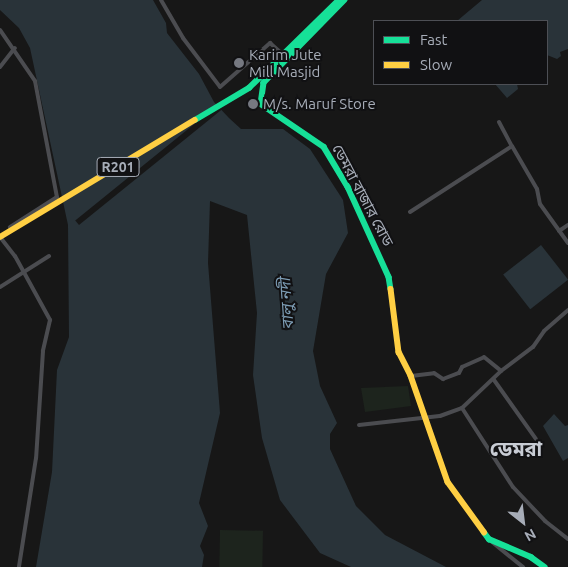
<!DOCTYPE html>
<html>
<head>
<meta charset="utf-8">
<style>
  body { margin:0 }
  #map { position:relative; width:568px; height:567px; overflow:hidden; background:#171717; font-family:Ubuntu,"Noto Sans Bengali",sans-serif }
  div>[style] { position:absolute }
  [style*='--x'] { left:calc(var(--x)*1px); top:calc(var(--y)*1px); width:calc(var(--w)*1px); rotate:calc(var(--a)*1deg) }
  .green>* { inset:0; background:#1d241d; transform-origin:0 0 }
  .water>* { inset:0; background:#293339; transform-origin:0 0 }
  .pier>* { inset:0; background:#171717; transform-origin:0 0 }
  .street>* { height:4px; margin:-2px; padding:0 2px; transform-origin:2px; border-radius:2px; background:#4b4c50 }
  .fast>* { height:5.5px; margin:-2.75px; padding:0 2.75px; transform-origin:2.75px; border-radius:2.75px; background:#16e098 }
  .slow>* { height:5.5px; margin:-2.75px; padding:0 2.75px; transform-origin:2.75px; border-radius:2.75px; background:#ffcf43 }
  .dots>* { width:14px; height:14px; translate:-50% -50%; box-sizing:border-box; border:2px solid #111113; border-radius:50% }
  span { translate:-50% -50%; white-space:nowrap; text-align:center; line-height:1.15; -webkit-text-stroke:4px #111113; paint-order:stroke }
  .shield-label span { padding:1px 4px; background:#111113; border:1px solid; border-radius:4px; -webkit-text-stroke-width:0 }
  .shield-label { font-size:14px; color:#a7adb8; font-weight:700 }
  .poi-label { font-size:15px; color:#a7adb8 }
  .left { translate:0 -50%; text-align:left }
  .street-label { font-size:15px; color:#a7adb8 }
  .water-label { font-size:16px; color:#7d9db5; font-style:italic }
  .district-label { font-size:20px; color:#c8ccd4; font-weight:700 }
  .legend { position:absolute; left:373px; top:20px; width:175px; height:65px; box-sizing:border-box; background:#111113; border:1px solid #4d4f55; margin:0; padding:6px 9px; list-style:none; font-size:15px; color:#a7adb8 }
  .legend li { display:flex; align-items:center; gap:10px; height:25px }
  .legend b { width:25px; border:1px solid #4d4f55 }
  .north { position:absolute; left:498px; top:497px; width:50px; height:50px; -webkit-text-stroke:4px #111113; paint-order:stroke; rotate:151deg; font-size:14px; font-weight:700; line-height:20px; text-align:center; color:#a7adb8 }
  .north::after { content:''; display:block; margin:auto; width:18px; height:22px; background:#a7adb8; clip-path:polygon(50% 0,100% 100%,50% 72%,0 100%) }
</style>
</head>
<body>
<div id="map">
  <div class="green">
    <div style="clip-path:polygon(408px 386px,411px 406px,365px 412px,361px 388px)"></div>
    <div style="left:220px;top:530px;width:43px;height:37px;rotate:1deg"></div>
  </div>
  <div class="water">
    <div style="clip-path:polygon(0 0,153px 0,166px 23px,167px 33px,199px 74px,214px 102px,229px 118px,241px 129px,283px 129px,310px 149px,343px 200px,348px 233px,326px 274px,313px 351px,320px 386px,337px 423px,330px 434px,330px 449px,356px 506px,385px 535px,446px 567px,351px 567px,320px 553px,280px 500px,262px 438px,253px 375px,257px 313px,247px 215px,210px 201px,208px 263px,220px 413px,199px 503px,208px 526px,200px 546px,204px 555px,202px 567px,36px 567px,52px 472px,57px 370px,69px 337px,68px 225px,30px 48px,19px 28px,0 10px)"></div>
    <div style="clip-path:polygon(482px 0,568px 0,568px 49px,560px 52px,561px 56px,557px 59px,547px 55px,547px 21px,457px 21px)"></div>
    <div style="clip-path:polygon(495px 84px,517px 84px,518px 89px,507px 98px)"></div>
    <div style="left:541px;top:245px;width:44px;height:48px;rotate:52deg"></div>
    <div style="clip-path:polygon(554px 414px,565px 426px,568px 425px,568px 458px,563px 461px,543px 426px)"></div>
  </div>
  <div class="pier">
    <div style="left:219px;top:104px;width:6px;height:185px;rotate:51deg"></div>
  </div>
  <div class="street">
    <div style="--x:161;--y:0;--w:44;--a:59.9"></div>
    <div style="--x:183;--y:38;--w:61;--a:52.9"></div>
    <div style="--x:220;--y:87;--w:67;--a:-41.3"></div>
    <div style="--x:270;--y:43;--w:15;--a:42"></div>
    <div style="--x:0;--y:30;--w:62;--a:55.5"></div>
    <div style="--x:35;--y:81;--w:118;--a:79.3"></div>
    <div style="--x:57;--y:197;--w:56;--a:147.4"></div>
    <div style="--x:0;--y:67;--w:24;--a:-52"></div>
    <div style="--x:499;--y:122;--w:27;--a:62"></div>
    <div style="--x:410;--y:212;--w:121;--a:-32.9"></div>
    <div style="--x:512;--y:146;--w:50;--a:59.8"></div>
    <div style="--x:537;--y:189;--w:15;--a:79"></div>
    <div style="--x:540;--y:204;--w:48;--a:54.3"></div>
    <div style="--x:559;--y:231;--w:11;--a:-34"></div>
    <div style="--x:0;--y:237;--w:24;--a:52"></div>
    <div style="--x:15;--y:256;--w:73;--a:61.3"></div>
    <div style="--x:50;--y:320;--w:32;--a:103"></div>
    <div style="--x:43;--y:351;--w:107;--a:93.7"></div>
    <div style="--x:36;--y:458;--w:110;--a:98.9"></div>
    <div style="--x:0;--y:287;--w:58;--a:-32.3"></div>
    <div style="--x:411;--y:376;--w:23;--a:-7"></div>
    <div style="--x:434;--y:373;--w:11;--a:34"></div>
    <div style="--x:443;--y:379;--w:17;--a:-21"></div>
    <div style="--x:459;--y:373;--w:7;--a:-63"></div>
    <div style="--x:462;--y:367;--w:24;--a:-24"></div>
    <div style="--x:484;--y:357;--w:22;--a:39"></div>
    <div style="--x:501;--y:371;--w:40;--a:-37"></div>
    <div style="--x:533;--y:347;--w:19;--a:-55"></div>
    <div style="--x:544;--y:331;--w:32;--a:-41"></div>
    <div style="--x:494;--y:380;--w:72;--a:54.6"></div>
    <div style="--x:462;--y:408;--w:94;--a:57.2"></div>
    <div style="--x:513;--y:487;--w:47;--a:46.7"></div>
    <div style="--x:545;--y:521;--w:29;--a:38"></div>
    <div style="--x:359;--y:425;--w:81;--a:-6.3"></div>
    <div style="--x:440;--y:416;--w:23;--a:-20"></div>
    <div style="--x:462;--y:408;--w:54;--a:-43.5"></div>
    <div style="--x:492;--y:542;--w:40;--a:39"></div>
  </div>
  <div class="fast">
    <div style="--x:345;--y:0;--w:116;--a:134.3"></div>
    <div style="--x:264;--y:83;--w:21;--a:98"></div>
    <div style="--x:261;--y:104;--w:76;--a:34.3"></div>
    <div style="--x:324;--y:147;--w:47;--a:59"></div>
    <div style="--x:348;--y:187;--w:99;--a:65.5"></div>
    <div style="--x:389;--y:277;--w:12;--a:81"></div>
    <div style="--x:195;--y:120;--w:63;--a:-30.7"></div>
    <div style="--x:249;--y:88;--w:126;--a:-44.4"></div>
    <div style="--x:484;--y:532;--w:9;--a:54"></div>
    <div style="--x:489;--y:539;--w:46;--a:23.2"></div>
    <div style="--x:531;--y:557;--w:17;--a:36"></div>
  </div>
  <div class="slow">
    <div style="--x:0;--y:237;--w:227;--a:-31"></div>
    <div style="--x:391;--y:289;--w:64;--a:82.8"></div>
    <div style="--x:399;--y:352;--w:27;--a:63"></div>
    <div style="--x:411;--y:376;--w:112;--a:70.8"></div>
    <div style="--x:448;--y:482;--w:62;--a:54.2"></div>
  </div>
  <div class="dots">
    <div style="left:239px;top:63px;background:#757880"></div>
    <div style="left:253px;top:104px;background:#757880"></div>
  </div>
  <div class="shield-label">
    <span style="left:118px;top:167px">R201</span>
  </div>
  <div class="poi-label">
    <span class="left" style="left:249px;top:63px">Karim Jute<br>Mill Masjid</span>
    <span class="left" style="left:263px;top:104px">M/s. Maruf Store</span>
  </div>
  <div class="street-label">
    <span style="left:363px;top:195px;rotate:62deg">ডেমরা বাজার রোড</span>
  </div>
  <div class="water-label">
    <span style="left:286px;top:304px;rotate:-94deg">বালু নদী</span>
  </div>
  <div class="district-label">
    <span style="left:516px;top:448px">ডেমরা</span>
  </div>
  <ul class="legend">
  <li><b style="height:6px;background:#16e098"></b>Fast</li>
  <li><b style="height:6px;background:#ffcf43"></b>Slow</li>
  </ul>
  <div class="north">N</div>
</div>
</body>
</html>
